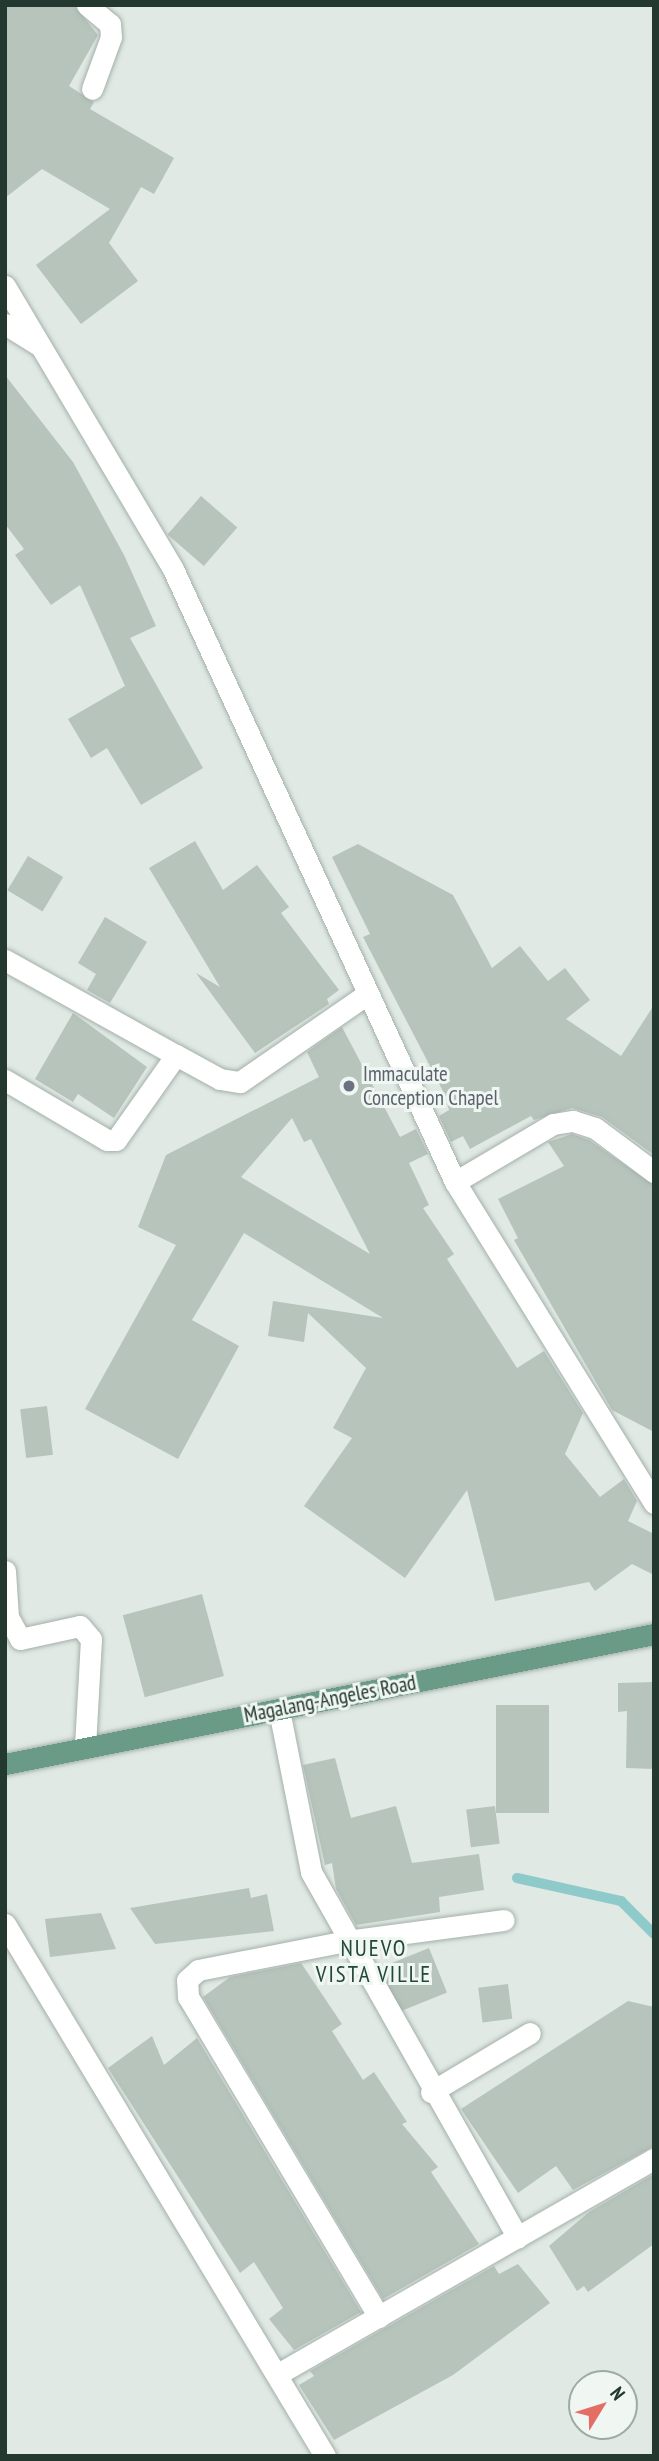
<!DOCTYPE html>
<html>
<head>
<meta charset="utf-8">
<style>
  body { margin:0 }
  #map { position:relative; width:659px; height:2461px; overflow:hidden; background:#e0e9e4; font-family:"PT Sans Narrow",sans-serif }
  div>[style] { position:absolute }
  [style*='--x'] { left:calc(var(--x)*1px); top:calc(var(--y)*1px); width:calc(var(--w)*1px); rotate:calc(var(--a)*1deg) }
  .stream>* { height:10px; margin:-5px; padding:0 5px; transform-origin:5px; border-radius:5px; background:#8dcac9 }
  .building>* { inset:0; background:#b6c4bc; transform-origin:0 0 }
  .roads { filter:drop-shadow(0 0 2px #a4b0aa) drop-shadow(0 0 2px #a4b0aa) }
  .minor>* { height:21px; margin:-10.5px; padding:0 10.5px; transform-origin:10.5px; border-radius:10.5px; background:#fff }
  .major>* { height:21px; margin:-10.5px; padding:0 10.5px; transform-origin:10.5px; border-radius:10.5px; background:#699b86 }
  .dots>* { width:19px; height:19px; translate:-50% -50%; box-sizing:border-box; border:4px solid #f0f6f2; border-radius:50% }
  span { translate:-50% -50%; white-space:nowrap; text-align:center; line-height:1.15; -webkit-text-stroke:6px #f0f6f2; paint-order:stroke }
  .worship-label { font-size:21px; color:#5b616d }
  .left { translate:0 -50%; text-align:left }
  .street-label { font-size:21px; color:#23382f }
  .neighbourhood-label { font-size:23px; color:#214838; letter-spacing:2px }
  .frame { position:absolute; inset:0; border:7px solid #23382f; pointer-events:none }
  .north { position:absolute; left:568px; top:2370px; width:70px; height:70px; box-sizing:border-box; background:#f0f6f2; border:2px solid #9eaaa4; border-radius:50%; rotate:52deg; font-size:19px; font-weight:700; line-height:28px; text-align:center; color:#23382f }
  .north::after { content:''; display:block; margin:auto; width:24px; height:32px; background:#e46d64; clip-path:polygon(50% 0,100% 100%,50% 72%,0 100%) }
</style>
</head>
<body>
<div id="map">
  <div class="stream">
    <div style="--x:517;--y:1878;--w:107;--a:12.5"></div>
    <div style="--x:621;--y:1901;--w:47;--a:45"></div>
  </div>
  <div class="building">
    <div style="clip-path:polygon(5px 5px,74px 5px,98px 35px,69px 86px,94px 102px,90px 109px,174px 158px,154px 194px,141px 187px,109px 243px,138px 281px,81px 324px,36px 265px,110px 209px,42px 169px,5px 198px)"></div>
    <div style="clip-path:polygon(5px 375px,73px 462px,124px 555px,156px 626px,130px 638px,203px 768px,141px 805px,107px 748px,91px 758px,68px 719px,125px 686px,80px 585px,51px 605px,15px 555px,24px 549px,5px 524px)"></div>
    <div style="left:201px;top:496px;width:48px;height:51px;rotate:41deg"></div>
    <div style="clip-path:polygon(195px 841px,223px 890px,257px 865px,289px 907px,281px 913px,339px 990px,327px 999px,329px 1004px,255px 1053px,196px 973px,220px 987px,149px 868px)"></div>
    <div style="clip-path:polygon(358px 844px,453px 895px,492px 968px,520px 946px,548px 981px,565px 968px,590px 1000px,566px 1019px,621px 1056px,654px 1005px,654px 1155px,602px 1117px,572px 1108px,534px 1120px,531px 1116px,470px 1149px,463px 1136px,451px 1142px,439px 1116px,449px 1110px,445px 1095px,363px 937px,370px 934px,332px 857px)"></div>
    <div style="left:28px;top:856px;width:41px;height:40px;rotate:31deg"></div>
    <div style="clip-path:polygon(105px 917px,147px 942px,110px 1003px,87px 990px,96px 974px,78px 963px)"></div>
    <div style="clip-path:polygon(73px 1013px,147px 1067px,114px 1118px,78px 1094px,73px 1102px,35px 1079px)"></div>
    <div style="clip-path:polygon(evenodd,342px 1027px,400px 1137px,416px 1129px,428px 1154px,409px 1163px,429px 1205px,423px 1208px,454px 1254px,447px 1259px,517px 1368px,544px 1351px,583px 1413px,565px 1454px,600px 1497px,624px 1479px,637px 1501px,628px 1521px,654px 1534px,654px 1575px,632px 1564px,595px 1591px,589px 1582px,495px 1601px,467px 1490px,405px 1578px,304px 1506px,352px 1438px,333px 1428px,366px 1368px,308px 1313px,304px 1342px,268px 1336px,273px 1301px,383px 1318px,244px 1233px,192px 1320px,239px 1346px,178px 1459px,85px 1409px,176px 1245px,138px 1227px,166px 1155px,319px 1077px,307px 1052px,342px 1027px,292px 1118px,304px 1142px,311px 1139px,370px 1254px,241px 1177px,292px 1118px)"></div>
    <div style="clip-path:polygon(572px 1134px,589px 1140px,654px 1185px,654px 1432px,612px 1410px,514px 1240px,518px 1238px,498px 1199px,564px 1166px,548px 1142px)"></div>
    <div style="left:47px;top:1406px;width:49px;height:27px;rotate:83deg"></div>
    <div style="left:202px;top:1594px;width:85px;height:82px;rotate:75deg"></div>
    <div style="clip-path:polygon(654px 1682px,654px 1769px,626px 1768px,627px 1711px,618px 1712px,618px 1683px)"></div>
    <div style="left:496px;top:1705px;width:53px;height:108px"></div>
    <div style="clip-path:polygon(335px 1758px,351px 1818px,396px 1806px,412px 1863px,479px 1854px,484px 1890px,439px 1897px,440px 1912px,356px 1925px,336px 1889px,332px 1863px,325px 1865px,303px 1765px)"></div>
    <div style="left:495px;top:1806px;width:38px;height:29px;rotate:83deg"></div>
    <div style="clip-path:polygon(249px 1888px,251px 1898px,267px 1894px,274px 1931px,155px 1944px,130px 1908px)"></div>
    <div style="clip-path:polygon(101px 1913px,116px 1949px,50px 1957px,45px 1919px)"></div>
    <div style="left:429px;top:1948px;width:48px;height:52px;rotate:68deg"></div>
    <div style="clip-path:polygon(301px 1963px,342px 2024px,332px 2031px,363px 2080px,374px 2072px,407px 2122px,402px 2124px,438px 2167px,431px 2172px,479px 2244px,383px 2299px,203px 1997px,230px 1977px)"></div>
    <div style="left:508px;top:1984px;width:35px;height:30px;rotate:83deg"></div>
    <div style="clip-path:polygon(628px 2001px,654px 2007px,654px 2146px,573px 2190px,556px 2166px,518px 2193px,461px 2109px)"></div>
    <div style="clip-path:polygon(152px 2036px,164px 2065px,197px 2038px,361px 2312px,294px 2350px,269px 2319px,283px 2308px,254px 2262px,240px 2273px,108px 2068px)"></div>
    <div style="clip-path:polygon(654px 2174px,654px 2244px,588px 2292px,584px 2286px,577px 2291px,549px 2246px,589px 2212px)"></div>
    <div style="clip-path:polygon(518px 2264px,550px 2303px,453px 2375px,334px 2440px,299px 2385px,314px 2376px,310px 2371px,494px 2266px,499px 2274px)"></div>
  </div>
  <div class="roads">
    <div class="minor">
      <div style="--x:87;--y:5;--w:30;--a:40"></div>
      <div style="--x:110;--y:24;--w:13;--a:86"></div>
      <div style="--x:111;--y:37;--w:55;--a:110.1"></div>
      <div style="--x:5;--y:286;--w:329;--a:59.3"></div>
      <div style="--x:173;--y:569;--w:675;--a:65.3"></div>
      <div style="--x:455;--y:1182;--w:378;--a:58.2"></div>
      <div style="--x:5;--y:324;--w:38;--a:32"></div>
      <div style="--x:5;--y:960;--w:196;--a:29.1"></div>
      <div style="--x:5;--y:1080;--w:118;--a:30.5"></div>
      <div style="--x:107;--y:1140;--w:9;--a:0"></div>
      <div style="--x:116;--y:1140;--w:104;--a:-54.8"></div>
      <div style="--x:176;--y:1055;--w:50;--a:28.6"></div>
      <div style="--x:220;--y:1079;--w:20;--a:9"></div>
      <div style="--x:240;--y:1082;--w:155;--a:-34.7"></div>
      <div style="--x:455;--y:1182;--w:114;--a:-30.6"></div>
      <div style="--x:553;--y:1124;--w:20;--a:-9"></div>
      <div style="--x:573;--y:1121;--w:23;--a:18"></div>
      <div style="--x:595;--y:1128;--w:74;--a:36.7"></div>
      <div style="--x:5;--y:1571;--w:46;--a:86.3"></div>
      <div style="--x:8;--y:1617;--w:25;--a:61"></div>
      <div style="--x:20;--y:1639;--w:61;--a:-12.2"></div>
      <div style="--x:80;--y:1626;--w:17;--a:50"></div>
      <div style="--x:91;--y:1639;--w:109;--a:93.2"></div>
      <div style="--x:279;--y:1710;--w:165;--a:78.8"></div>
      <div style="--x:311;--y:1872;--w:420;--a:60.5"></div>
      <div style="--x:5;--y:1924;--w:621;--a:58.97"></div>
      <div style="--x:431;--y:2092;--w:115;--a:-30.8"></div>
      <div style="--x:379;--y:2317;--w:373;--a:-120.8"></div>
      <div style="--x:188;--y:1997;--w:17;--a:-93"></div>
      <div style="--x:187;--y:1980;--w:15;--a:-42"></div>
      <div style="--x:198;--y:1970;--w:151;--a:-11.1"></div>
      <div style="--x:346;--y:1941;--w:159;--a:-7.6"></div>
      <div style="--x:278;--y:2374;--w:433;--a:-29.8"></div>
    </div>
    <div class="major">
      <div style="--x:5;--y:1764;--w:662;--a:-11.33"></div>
    </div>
  </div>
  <div class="dots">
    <div style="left:349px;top:1086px;background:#6b7280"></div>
  </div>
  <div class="worship-label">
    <span class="left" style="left:363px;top:1086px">Immaculate<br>Conception Chapel</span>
  </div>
  <div class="street-label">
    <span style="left:330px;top:1699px;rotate:-11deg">Magalang-Angeles Road</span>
  </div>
  <div class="neighbourhood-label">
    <span style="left:374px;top:1961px">NUEVO<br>VISTA VILLE</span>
  </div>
  <div class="frame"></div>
  <div class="north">N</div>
</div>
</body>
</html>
